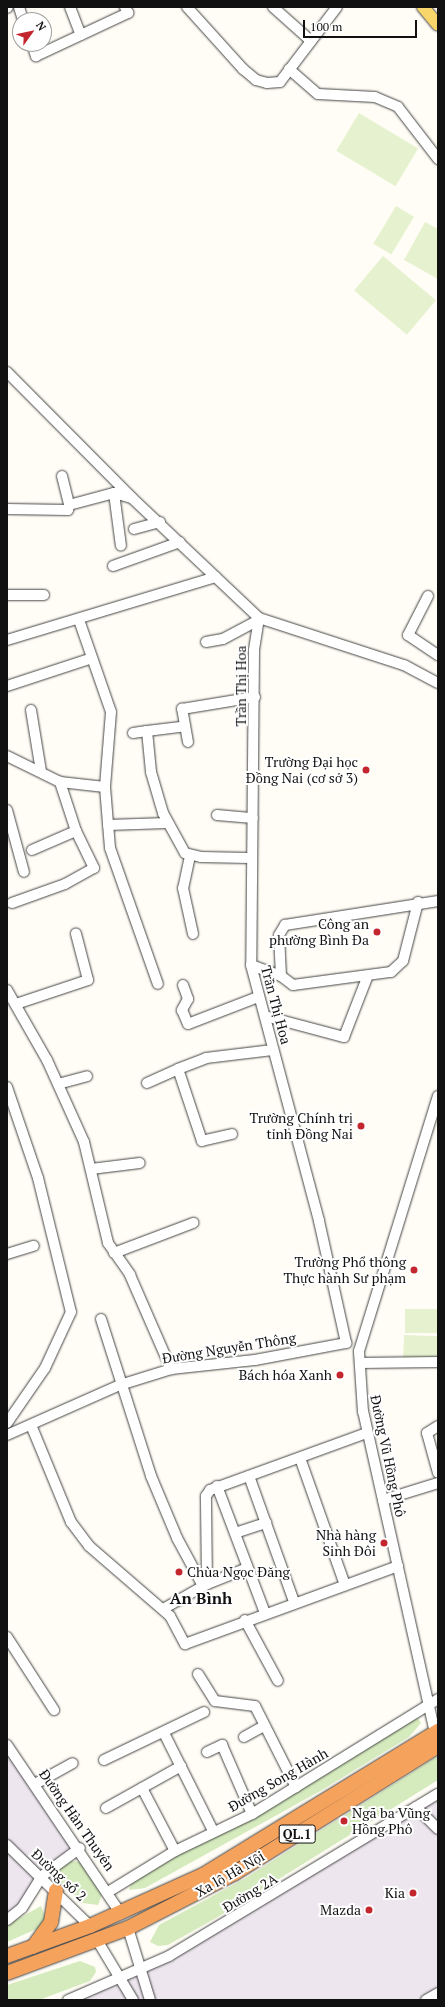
<!DOCTYPE html>
<html>
<head>
<meta charset="utf-8">
<style>
  body { margin:0 }
  #map { position:relative; width:445px; height:2007px; overflow:hidden; background:#fffdf5; font-family:"PT Serif",serif }
  div>[style] { position:absolute }
  [style*='--x'] { left:calc(var(--x)*1px); top:calc(var(--y)*1px); width:calc(var(--w)*1px); rotate:calc(var(--a)*1deg) }
  .industrial>* { inset:0; background:#eee6ef }
  .green>* { inset:0; background:#d5ebbd }
  .pitch>* { inset:0; background:#e6f2cf; transform-origin:0 0 }
  .roads { filter:drop-shadow(0 0 1px #444) drop-shadow(0 0 1px #444) }
  .minor>* { height:10px; margin:-5px; padding:0 5px; transform-origin:5px; border-radius:5px; background:#fff }
  .major>* { height:12px; margin:-6px; padding:0 6px; transform-origin:6px; border-radius:6px; background:#f9d66b }
  .highway>* { height:14px; margin:-7px; padding:0 7px; transform-origin:7px; border-radius:7px; background:#f5a25d }
  .dots>* { width:11px; height:11px; translate:-50% -50%; box-sizing:border-box; border:2px solid #fff; border-radius:50% }
  span { translate:-50% -50%; white-space:nowrap; text-align:center; line-height:1.15; -webkit-text-stroke:4px #fff; paint-order:stroke }
  .shield-label span { padding:1px 3px; background:#fff; border:1px solid; border-radius:3px; -webkit-text-stroke-width:0 }
  .shield-label { font-size:13px; color:#111; font-weight:700 }
  .street-label { font-size:14px; color:#111 }
  .poi-label { font-size:14px; color:#111 }
  .right { translate:-100% -50%; text-align:right }
  .left { translate:0 -50%; text-align:left }
  .quarter-label { font-size:16px; color:#111; font-weight:700 }
  .frame { position:absolute; inset:0; border:8px solid #111; pointer-events:none }
  .north { position:absolute; left:12px; top:12px; width:40px; height:40px; box-sizing:border-box; background:#fff; border:1px solid #a0a0a0; border-radius:50%; rotate:57deg; font-size:11px; font-weight:700; line-height:16px; text-align:center; color:#111 }
  .north::after { content:''; display:block; margin:auto; width:14px; height:18px; background:#c4262e; clip-path:polygon(50% 0,100% 100%,50% 72%,0 100%) }
  .scale { position:absolute; left:303px; top:20px; width:114px; height:18px; box-sizing:border-box; border:2px solid #111; border-top:0; padding-left:5px; font-size:12px; line-height:14px; white-space:nowrap; color:#111; -webkit-text-stroke:3px #fff; paint-order:stroke }
</style>
</head>
<body>
<div id="map">
  <div class="industrial">
    <div style="clip-path:polygon(7px 1752px,74px 1849px,7px 1917px)"></div>
    <div style="clip-path:polygon(438px 1799px,438px 2000px,81px 2000px,171px 1960px)"></div>
  </div>
  <div class="green">
    <div style="clip-path:polygon(417px 1717px,421px 1723px,409px 1737px,322px 1790px,145px 1888px,129px 1890px,131px 1883px,183px 1852px,255px 1818px)"></div>
    <div style="clip-path:polygon(438px 1756px,438px 1780px,216px 1918px,168px 1945px,158px 1946px,150px 1942px,159px 1925px,244px 1879px)"></div>
    <div style="clip-path:polygon(71px 1861px,81px 1862px,103px 1892px,98px 1905px,83px 1903px,57px 1879px,59px 1868px)"></div>
    <div style="clip-path:polygon(41px 1906px,46px 1919px,41px 1927px,7px 1942px,7px 1925px)"></div>
    <div style="clip-path:polygon(80px 1961px,95px 1967px,96px 1972px,90px 1981px,39px 2000px,7px 2000px,7px 1985px)"></div>
  </div>
  <div class="pitch">
    <div style="left:359px;top:113px;width:69px;height:44px;rotate:31deg"></div>
    <div style="left:396px;top:206px;width:21px;height:44px;rotate:31deg"></div>
    <div style="clip-path:polygon(425px 222px,438px 229px,438px 279px,404px 260px)"></div>
    <div style="left:383px;top:256px;width:69px;height:45px;rotate:40deg"></div>
    <div style="left:405px;top:1309px;width:33px;height:24px"></div>
    <div style="left:404px;top:1335px;width:34px;height:24px;rotate:2deg"></div>
  </div>
  <div class="roads">
    <div class="minor">
      <div style="--x:19;--y:7;--w:14;--a:73"></div>
      <div style="--x:70;--y:7;--w:30;--a:69"></div>
      <div style="--x:187;--y:7;--w:84;--a:47.9"></div>
      <div style="--x:243;--y:69;--w:17;--a:40"></div>
      <div style="--x:256;--y:80;--w:11;--a:15"></div>
      <div style="--x:267;--y:83;--w:13;--a:-4"></div>
      <div style="--x:280;--y:82;--w:94;--a:-52.8"></div>
      <div style="--x:273;--y:7;--w:51;--a:41.8"></div>
      <div style="--x:7;--y:8;--w:1;--a:-45"></div>
      <div style="--x:32;--y:44;--w:13;--a:72"></div>
      <div style="--x:36;--y:56;--w:102;--a:-25.1"></div>
      <div style="--x:128;--y:13;--w:7;--a:-117"></div>
      <div style="--x:289;--y:69;--w:38;--a:41"></div>
      <div style="--x:318;--y:94;--w:57;--a:3"></div>
      <div style="--x:375;--y:97;--w:25;--a:23"></div>
      <div style="--x:398;--y:107;--w:66;--a:52.4"></div>
      <div style="--x:7;--y:372;--w:177;--a:45.2"></div>
      <div style="--x:132;--y:498;--w:175;--a:43.4"></div>
      <div style="--x:259;--y:618;--w:152;--a:18"></div>
      <div style="--x:404;--y:665;--w:38;--a:28"></div>
      <div style="--x:62;--y:476;--w:30;--a:76"></div>
      <div style="--x:114;--y:493;--w:53;--a:82.5"></div>
      <div style="--x:7;--y:509;--w:61;--a:0.9"></div>
      <div style="--x:68;--y:510;--w:5;--a:-79"></div>
      <div style="--x:69;--y:505;--w:47;--a:-14.9"></div>
      <div style="--x:114;--y:493;--w:19;--a:16"></div>
      <div style="--x:134;--y:529;--w:27;--a:-15"></div>
      <div style="--x:113;--y:566;--w:71;--a:-19.7"></div>
      <div style="--x:7;--y:595;--w:37;--a:0"></div>
      <div style="--x:428;--y:596;--w:44;--a:117.1"></div>
      <div style="--x:408;--y:635;--w:36;--a:34"></div>
      <div style="--x:259;--y:618;--w:33;--a:99"></div>
      <div style="--x:254;--y:651;--w:314;--a:90.5"></div>
      <div style="--x:251;--y:965;--w:265;--a:75.1"></div>
      <div style="--x:319;--y:1221;--w:125;--a:77.5"></div>
      <div style="--x:79;--y:620;--w:97;--a:70.8"></div>
      <div style="--x:111;--y:712;--w:75;--a:94.6"></div>
      <div style="--x:105;--y:787;--w:61;--a:85.3"></div>
      <div style="--x:110;--y:848;--w:144;--a:70.6"></div>
      <div style="--x:7;--y:640;--w:218;--a:-16.8"></div>
      <div style="--x:206;--y:642;--w:17;--a:-10"></div>
      <div style="--x:223;--y:639;--w:38;--a:-28"></div>
      <div style="--x:7;--y:686;--w:89;--a:-18.2"></div>
      <div style="--x:31;--y:710;--w:62;--a:80.7"></div>
      <div style="--x:147;--y:731;--w:38;--a:-7"></div>
      <div style="--x:133;--y:733;--w:14;--a:-8"></div>
      <div style="--x:147;--y:731;--w:41;--a:84.4"></div>
      <div style="--x:151;--y:772;--w:43;--a:73.7"></div>
      <div style="--x:163;--y:813;--w:46;--a:61.2"></div>
      <div style="--x:185;--y:853;--w:16;--a:14"></div>
      <div style="--x:201;--y:857;--w:48;--a:1.2"></div>
      <div style="--x:188;--y:742;--w:34;--a:-100"></div>
      <div style="--x:182;--y:709;--w:74;--a:-9.3"></div>
      <div style="--x:7;--y:756;--w:59;--a:26.1"></div>
      <div style="--x:60;--y:782;--w:45;--a:6.3"></div>
      <div style="--x:7;--y:810;--w:64;--a:74.7"></div>
      <div style="--x:217;--y:815;--w:36;--a:5"></div>
      <div style="--x:108;--y:825;--w:59;--a:-1.9"></div>
      <div style="--x:32;--y:850;--w:48;--a:-23.4"></div>
      <div style="--x:190;--y:856;--w:33;--a:102"></div>
      <div style="--x:183;--y:888;--w:47;--a:77.7"></div>
      <div style="--x:12;--y:903;--w:56;--a:-19.7"></div>
      <div style="--x:65;--y:884;--w:33;--a:-29"></div>
      <div style="--x:94;--y:868;--w:41;--a:-115.9"></div>
      <div style="--x:76;--y:831;--w:52;--a:-108.1"></div>
      <div style="--x:251;--y:965;--w:32;--a:20"></div>
      <div style="--x:281;--y:976;--w:15;--a:37"></div>
      <div style="--x:293;--y:985;--w:99;--a:-7.6"></div>
      <div style="--x:391;--y:972;--w:16;--a:-43"></div>
      <div style="--x:403;--y:961;--w:61;--a:-75.7"></div>
      <div style="--x:281;--y:976;--w:41;--a:-92.8"></div>
      <div style="--x:279;--y:935;--w:12;--a:-59"></div>
      <div style="--x:285;--y:925;--w:155;--a:-8.9"></div>
      <div style="--x:183;--y:985;--w:15;--a:70"></div>
      <div style="--x:188;--y:999;--w:13;--a:119"></div>
      <div style="--x:182;--y:1010;--w:15;--a:67"></div>
      <div style="--x:188;--y:1024;--w:75;--a:-21.1"></div>
      <div style="--x:7;--y:990;--w:81;--a:60.3"></div>
      <div style="--x:47;--y:1060;--w:90;--a:65.7"></div>
      <div style="--x:84;--y:1142;--w:104;--a:76.6"></div>
      <div style="--x:108;--y:1243;--w:39;--a:55"></div>
      <div style="--x:130;--y:1275;--w:103;--a:66.4"></div>
      <div style="--x:16;--y:1004;--w:76;--a:-18.4"></div>
      <div style="--x:88;--y:980;--w:48;--a:-104.6"></div>
      <div style="--x:265;--y:1016;--w:82;--a:14.9"></div>
      <div style="--x:344;--y:1037;--w:66;--a:-68.8"></div>
      <div style="--x:147;--y:1083;--w:34;--a:-24"></div>
      <div style="--x:58;--y:1084;--w:30;--a:-15"></div>
      <div style="--x:7;--y:1087;--w:96;--a:71.2"></div>
      <div style="--x:38;--y:1178;--w:138;--a:76.2"></div>
      <div style="--x:71;--y:1312;--w:62;--a:114.9"></div>
      <div style="--x:45;--y:1368;--w:67;--a:124.6"></div>
      <div style="--x:232;--y:1134;--w:31;--a:167"></div>
      <div style="--x:202;--y:1141;--w:76;--a:-108.4"></div>
      <div style="--x:178;--y:1069;--w:30;--a:-21"></div>
      <div style="--x:206;--y:1058;--w:67;--a:-6.8"></div>
      <div style="--x:91;--y:1169;--w:49;--a:-7"></div>
      <div style="--x:114;--y:1253;--w:85;--a:-20.8"></div>
      <div style="--x:7;--y:1254;--w:28;--a:-17"></div>
      <div style="--x:101;--y:1319;--w:165;--a:72.3"></div>
      <div style="--x:151;--y:1476;--w:67;--a:67.2"></div>
      <div style="--x:177;--y:1538;--w:55;--a:61.6"></div>
      <div style="--x:360;--y:1363;--w:78;--a:-0.7"></div>
      <div style="--x:31;--y:1425;--w:105;--a:67.6"></div>
      <div style="--x:71;--y:1522;--w:30;--a:53"></div>
      <div style="--x:89;--y:1546;--w:107;--a:40.8"></div>
      <div style="--x:170;--y:1616;--w:32;--a:62"></div>
      <div style="--x:185;--y:1644;--w:227;--a:-20.1"></div>
      <div style="--x:438;--y:1426;--w:13;--a:148"></div>
      <div style="--x:427;--y:1433;--w:41;--a:74.6"></div>
      <div style="--x:7;--y:1435;--w:124;--a:-23.9"></div>
      <div style="--x:120;--y:1385;--w:53;--a:-17.4"></div>
      <div style="--x:171;--y:1369;--w:84;--a:-6.1"></div>
      <div style="--x:255;--y:1360;--w:93;--a:-10.6"></div>
      <div style="--x:300;--y:1458;--w:135;--a:70.5"></div>
      <div style="--x:249;--y:1476;--w:134;--a:70.3"></div>
      <div style="--x:217;--y:1486;--w:136;--a:69.3"></div>
      <div style="--x:383;--y:1500;--w:58;--a:-17.2"></div>
      <div style="--x:235;--y:1533;--w:33;--a:-18"></div>
      <div style="--x:207;--y:1584;--w:43;--a:-21.8"></div>
      <div style="--x:163;--y:1609;--w:51;--a:-29.6"></div>
      <div style="--x:207;--y:1584;--w:88;--a:-90.7"></div>
      <div style="--x:206;--y:1496;--w:7;--a:-56"></div>
      <div style="--x:210;--y:1490;--w:167;--a:-20"></div>
      <div style="--x:245;--y:1620;--w:69;--a:61.6"></div>
      <div style="--x:7;--y:1637;--w:87;--a:57.2"></div>
      <div style="--x:198;--y:1674;--w:32;--a:58"></div>
      <div style="--x:215;--y:1701;--w:40;--a:7.1"></div>
      <div style="--x:255;--y:1706;--w:91;--a:63.2"></div>
      <div style="--x:164;--y:1733;--w:110;--a:63.4"></div>
      <div style="--x:435;--y:1733;--w:329;--a:-102.6"></div>
      <div style="--x:363;--y:1412;--w:61;--a:-93.8"></div>
      <div style="--x:359;--y:1351;--w:267;--a:-72.8"></div>
      <div style="--x:244;--y:1737;--w:23;--a:-29"></div>
      <div style="--x:7;--y:1745;--w:204;--a:56"></div>
      <div style="--x:207;--y:1752;--w:17;--a:-25"></div>
      <div style="--x:222;--y:1745;--w:75;--a:66.5"></div>
      <div style="--x:104;--y:1760;--w:111;--a:-25.6"></div>
      <div style="--x:35;--y:1784;--w:43;--a:-28.9"></div>
      <div style="--x:142;--y:1788;--w:71;--a:62.4"></div>
      <div style="--x:416;--y:1807;--w:31;--a:45"></div>
      <div style="--x:106;--y:1808;--w:86;--a:-29.2"></div>
      <div style="--x:7;--y:1845;--w:116;--a:44.3"></div>
      <div style="--x:108;--y:1892;--w:79;--a:-31.5"></div>
      <div style="--x:175;--y:1851;--w:85;--a:-25.7"></div>
      <div style="--x:252;--y:1814;--w:219;--a:-31.7"></div>
      <div style="--x:7;--y:1920;--w:19;--a:-39"></div>
      <div style="--x:22;--y:1908;--w:38;--a:-58"></div>
      <div style="--x:42;--y:1876;--w:47;--a:-36.4"></div>
      <div style="--x:128;--y:1928;--w:75;--a:73"></div>
      <div style="--x:97;--y:1940;--w:70;--a:59"></div>
      <div style="--x:68;--y:2000;--w:110;--a:-23.5"></div>
      <div style="--x:169;--y:1956;--w:314;--a:-31.1"></div>
      <div style="--x:426;--y:2000;--w:14;--a:-30"></div>
    </div>
    <div class="major">
      <div style="--x:423;--y:7;--w:23;--a:50"></div>
    </div>
    <div class="highway">
      <div style="--x:33;--y:1947;--w:31;--a:-54"></div>
      <div style="--x:51;--y:1922;--w:32;--a:-81"></div>
      <div style="--x:7;--y:1956;--w:88;--a:-19.9"></div>
      <div style="--x:90;--y:1926;--w:124;--a:-24.3"></div>
      <div style="--x:203;--y:1875;--w:276;--a:-31.5"></div>
      <div style="--x:7;--y:1973;--w:129;--a:-20.4"></div>
      <div style="--x:128;--y:1928;--w:120;--a:-27.2"></div>
      <div style="--x:235;--y:1873;--w:239;--a:-32"></div>
    </div>
  </div>
  <div class="dots">
    <div style="left:366px;top:770px;background:#c4262e"></div>
    <div style="left:377px;top:932px;background:#c4262e"></div>
    <div style="left:361px;top:1126px;background:#c4262e"></div>
    <div style="left:414px;top:1270px;background:#c4262e"></div>
    <div style="left:340px;top:1375px;background:#c4262e"></div>
    <div style="left:384px;top:1543px;background:#c4262e"></div>
    <div style="left:179px;top:1572px;background:#c4262e"></div>
    <div style="left:344px;top:1821px;background:#c4262e"></div>
    <div style="left:413px;top:1893px;background:#c4262e"></div>
    <div style="left:369px;top:1910px;background:#c4262e"></div>
  </div>
  <div class="shield-label">
    <span style="left:297px;top:1834px">QL.1</span>
  </div>
  <div class="street-label">
    <span style="left:241px;top:686px;rotate:-90deg">Trần Thị Hoa</span>
    <span style="left:276px;top:1005px;rotate:75deg">Trần Thị Hoa</span>
    <span style="left:229px;top:1348px;rotate:-9deg">Đường Nguyễn Thông</span>
    <span style="left:388px;top:1456px;rotate:78deg">Đường Vũ Hồng Phô</span>
    <span style="left:278px;top:1780px;rotate:-30deg">Đường Song Hành</span>
    <span style="left:77px;top:1820px;rotate:55deg">Đường Hàn Thuyên</span>
    <span style="left:230px;top:1874px;rotate:-30deg">Xa lộ Hà Nội</span>
    <span style="left:59px;top:1875px;rotate:43deg">Đường số 2</span>
    <span style="left:250px;top:1893px;rotate:-31deg">Đường 2A</span>
  </div>
  <div class="poi-label">
    <span class="right" style="left:358px;top:770px">Trường Đại học<br>Đồng Nai (cơ sở 3)</span>
    <span class="right" style="left:369px;top:932px">Công an<br>phường Bình Đa</span>
    <span class="right" style="left:353px;top:1126px">Trường Chính trị<br>tỉnh Đồng Nai</span>
    <span class="right" style="left:406px;top:1270px">Trường Phổ thông<br>Thực hành Sư phạm</span>
    <span class="right" style="left:332px;top:1375px">Bách hóa Xanh</span>
    <span class="right" style="left:376px;top:1543px">Nhà hàng<br>Sinh Đôi</span>
    <span class="left" style="left:187px;top:1572px">Chùa Ngọc Đăng</span>
    <span class="left" style="left:352px;top:1821px">Ngã ba Vũng<br>Hồng Phô</span>
    <span class="right" style="left:405px;top:1893px">Kia</span>
    <span class="right" style="left:361px;top:1910px">Mazda</span>
  </div>
  <div class="quarter-label">
    <span style="left:201px;top:1598px">An Bình</span>
  </div>
  <div class="frame"></div>
  <div class="north">N</div>
  <div class="scale">100 m</div>
</div>
</body>
</html>
